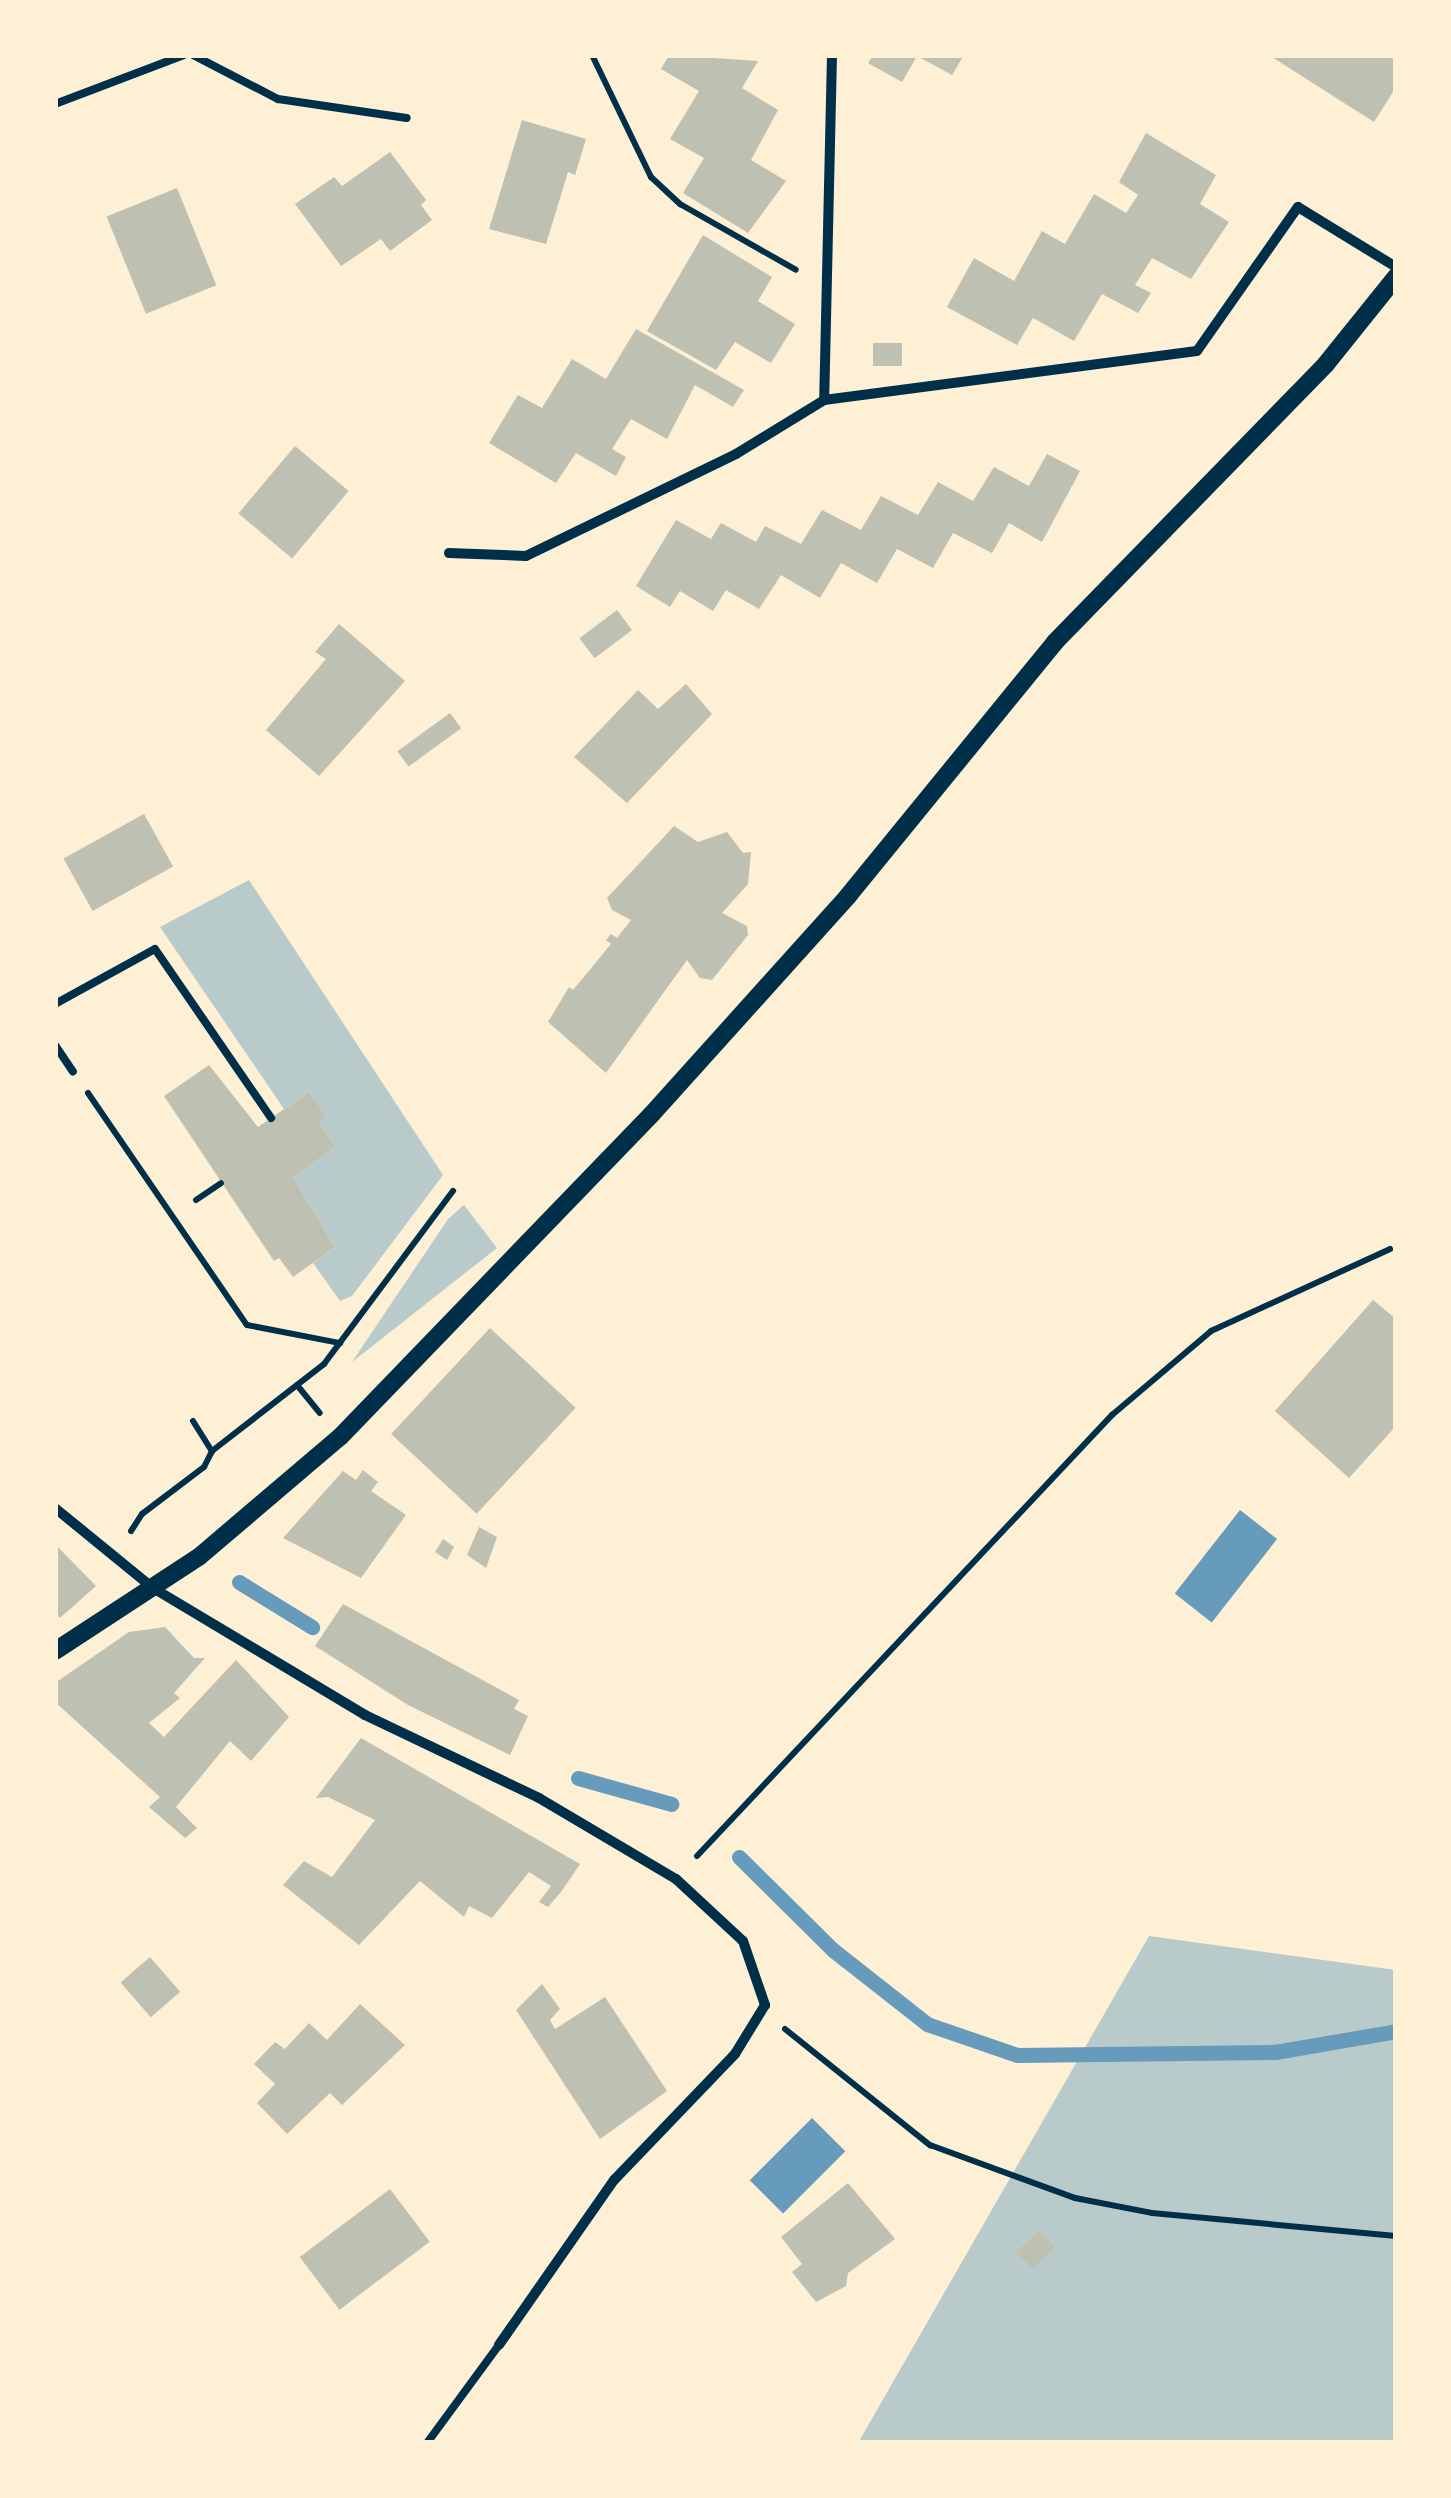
<!DOCTYPE html>
<html>
<head>
<meta charset="utf-8">
<style>
  body { margin:0 }
  #map { position:relative; width:1451px; height:2498px; overflow:hidden; background:#fdf0d5; font-family:Bitter,serif }
  div>[style] { position:absolute }
  [style*='--x'] { left:calc(var(--x)*1px); top:calc(var(--y)*1px); width:calc(var(--w)*1px); rotate:calc(var(--a)*1deg) }
  .green>* { inset:0; background:#b9caca }
  .water>* { inset:0; background:#669bbc; transform-origin:0 0 }
  .stream>* { height:15px; margin:-7.5px; padding:0 7.5px; transform-origin:7.5px; border-radius:7.5px; background:#669bbc }
  .building>* { inset:0; background:#bec0b2; transform-origin:0 0 }
  .path>* { height:6px; margin:-3px; padding:0 3px; transform-origin:3px; border-radius:3px; background:#003049 }
  .service>* { height:8px; margin:-4px; padding:0 4px; transform-origin:4px; border-radius:4px; background:#003049 }
  .minor>* { height:10px; margin:-5px; padding:0 5px; transform-origin:5px; border-radius:5px; background:#003049 }
  .tertiary>* { height:18px; margin:-9px; padding:0 9px; transform-origin:9px; border-radius:9px; background:#003049 }
  span { translate:-50% -50%; white-space:nowrap; text-align:center; line-height:1.15; -webkit-text-stroke:9px #fdf0d5; paint-order:stroke }
  .frame { position:absolute; inset:0; border:58px solid #fdf0d5; pointer-events:none }
</style>
</head>
<body>
<div id="map">
  <div class="green">
    <div style="clip-path:polygon(249px 880px,443px 1175px,352px 1296px,340px 1301px,313px 1263px,335px 1247px,293px 1177px,336px 1147px,319px 1122px,325px 1117px,309px 1092px,284px 1109px,160px 927px)"></div>
    <div style="clip-path:polygon(464px 1205px,497px 1248px,352px 1362px,448px 1219px)"></div>
    <div style="clip-path:polygon(1149px 1936px,1396px 1970px,1396px 2443px,858px 2443px)"></div>
  </div>
  <div class="water">
    <div style="left:1240px;top:1510px;width:47px;height:106px;rotate:38deg"></div>
    <div style="left:812px;top:2118px;width:47px;height:88px;rotate:45deg"></div>
  </div>
  <div class="stream">
    <div style="--x:239;--y:1582;--w:86;--a:31.7"></div>
    <div style="--x:578;--y:1778;--w:97;--a:15.6"></div>
    <div style="--x:739;--y:1857;--w:132;--a:44.7"></div>
    <div style="--x:833;--y:1950;--w:120;--a:38.2"></div>
    <div style="--x:927;--y:2024;--w:95;--a:19"></div>
    <div style="--x:1017;--y:2055;--w:258;--a:-0.7"></div>
    <div style="--x:1275;--y:2052;--w:123;--a:-9.8"></div>
  </div>
  <div class="building">
    <div style="clip-path:polygon(669px 55px,758px 61px,742px 88px,778px 110px,751px 160px,786px 181px,748px 233px,683px 193px,704px 158px,670px 139px,699px 91px,661px 69px)"></div>
    <div style="clip-path:polygon(873px 55px,964px 55px,952px 75px,917px 56px,902px 82px,868px 63px)"></div>
    <div style="clip-path:polygon(1269px 55px,1396px 55px,1396px 87px,1374px 122px)"></div>
    <div style="clip-path:polygon(522px 120px,586px 139px,575px 175px,568px 172px,546px 244px,489px 229px)"></div>
    <div style="clip-path:polygon(1146px 133px,1216px 175px,1200px 204px,1229px 222px,1191px 279px,1152px 258px,1135px 285px,1151px 293px,1138px 313px,1102px 294px,1074px 341px,1033px 318px,1017px 345px,947px 307px,974px 258px,1014px 281px,1042px 231px,1065px 244px,1094px 194px,1126px 213px,1138px 195px,1119px 182px)"></div>
    <div style="clip-path:polygon(390px 152px,426px 200px,421px 205px,432px 220px,390px 251px,381px 239px,341px 266px,295px 204px,334px 177px,342px 186px)"></div>
    <div style="left:177px;top:188px;width:105px;height:76px;rotate:68deg"></div>
    <div style="clip-path:polygon(703px 235px,772px 277px,758px 301px,795px 324px,771px 363px,735px 342px,716px 370px,647px 331px)"></div>
    <div style="clip-path:polygon(636px 329px,744px 390px,733px 407px,695px 385px,667px 439px,631px 419px,612px 449px,626px 457px,616px 476px,576px 453px,556px 483px,489px 443px,518px 395px,542px 408px,572px 359px,606px 379px)"></div>
    <div style="left:873px;top:343px;width:29px;height:23px"></div>
    <div style="left:295px;top:446px;width:70px;height:88px;rotate:40deg"></div>
    <div style="clip-path:polygon(1047px 454px,1080px 471px,1042px 542px,1009px 523px,992px 553px,953px 533px,933px 568px,897px 549px,877px 583px,841px 563px,820px 598px,781px 575px,759px 609px,726px 590px,713px 611px,680px 591px,670px 607px,636px 586px,676px 520px,711px 539px,721px 523px,756px 542px,765px 526px,801px 544px,822px 510px,861px 530px,881px 496px,918px 515px,938px 482px,973px 501px,994px 467px,1029px 486px)"></div>
    <div style="left:617px;top:610px;width:25px;height:47px;rotate:53deg"></div>
    <div style="clip-path:polygon(339px 624px,405px 681px,319px 776px,266px 730px,326px 659px,315px 652px)"></div>
    <div style="clip-path:polygon(686px 684px,712px 714px,627px 803px,574px 757px,638px 690px,658px 709px)"></div>
    <div style="left:450px;top:713px;width:19px;height:65px;rotate:54deg"></div>
    <div style="left:144px;top:814px;width:60px;height:92px;rotate:61deg"></div>
    <div style="clip-path:polygon(674px 826px,698px 842px,727px 832px,743px 853px,751px 852px,748px 884px,722px 913px,747px 926px,748px 935px,712px 980px,700px 978px,687px 960px,606px 1073px,548px 1022px,569px 987px,573px 990px,611px 944px,606px 940px,611px 934px,617px 938px,631px 920px,612px 910px,607px 898px)"></div>
    <div style="clip-path:polygon(209px 1065px,258px 1127px,309px 1092px,326px 1117px,319px 1122px,336px 1147px,293px 1177px,335px 1247px,293px 1277px,279px 1258px,274px 1261px,164px 1096px)"></div>
    <div style="clip-path:polygon(1373px 1300px,1396px 1319px,1396px 1426px,1349px 1478px,1275px 1411px)"></div>
    <div style="left:490px;top:1328px;width:117px;height:145px;rotate:43deg"></div>
    <div style="clip-path:polygon(363px 1470px,378px 1482px,371px 1491px,406px 1515px,361px 1578px,283px 1538px,343px 1471px,356px 1480px)"></div>
    <div style="clip-path:polygon(479px 1527px,497px 1537px,486px 1568px,467px 1555px)"></div>
    <div style="clip-path:polygon(443px 1539px,454px 1547px,447px 1560px,435px 1552px)"></div>
    <div style="clip-path:polygon(55px 1544px,96px 1586px,60px 1618px,55px 1612px)"></div>
    <div style="clip-path:polygon(343px 1604px,519px 1700px,514px 1709px,528px 1716px,510px 1755px,408px 1705px,315px 1646px)"></div>
    <div style="clip-path:polygon(165px 1627px,194px 1658px,205px 1658px,174px 1693px,180px 1698px,149px 1723px,164px 1737px,236px 1660px,289px 1717px,251px 1761px,230px 1741px,176px 1807px,197px 1828px,185px 1838px,149px 1807px,160px 1797px,55px 1702px,55px 1683px,129px 1632px)"></div>
    <div style="clip-path:polygon(361px 1738px,580px 1864px,561px 1892px,548px 1907px,539px 1902px,551px 1886px,529px 1872px,492px 1918px,469px 1906px,464px 1917px,420px 1881px,359px 1945px,283px 1885px,304px 1861px,332px 1877px,375px 1820px,328px 1797px,316px 1798px)"></div>
    <div style="left:150px;top:1957px;width:46px;height:39px;rotate:49deg"></div>
    <div style="clip-path:polygon(542px 1984px,560px 2009px,550px 2020px,555px 2029px,605px 1997px,667px 2091px,600px 2139px,516px 2010px)"></div>
    <div style="clip-path:polygon(360px 2004px,405px 2045px,342px 2105px,330px 2093px,287px 2134px,257px 2103px,275px 2084px,254px 2064px,275px 2042px,285px 2049px,309px 2023px,327px 2040px)"></div>
    <div style="clip-path:polygon(848px 2183px,895px 2239px,848px 2273px,846px 2286px,816px 2302px,792px 2272px,802px 2264px,781px 2237px)"></div>
    <div style="left:390px;top:2189px;width:66px;height:113px;rotate:53deg"></div>
    <div style="clip-path:polygon(1039px 2231px,1055px 2247px,1034px 2269px,1015px 2253px)"></div>
  </div>
  <div class="path">
    <div style="--x:592;--y:55;--w:136;--a:64.2"></div>
    <div style="--x:651;--y:177;--w:40;--a:43"></div>
    <div style="--x:680;--y:204;--w:133;--a:29.6"></div>
    <div style="--x:88;--y:1093;--w:281;--a:55.6"></div>
    <div style="--x:247;--y:1325;--w:95;--a:11"></div>
    <div style="--x:196;--y:1200;--w:30;--a:-34"></div>
    <div style="--x:297;--y:1385;--w:36;--a:51"></div>
    <div style="--x:193;--y:1421;--w:36;--a:58"></div>
    <div style="--x:131;--y:1531;--w:20;--a:-57"></div>
    <div style="--x:142;--y:1514;--w:78;--a:-37.2"></div>
    <div style="--x:204;--y:1467;--w:18;--a:-63"></div>
    <div style="--x:212;--y:1451;--w:142;--a:-37.8"></div>
    <div style="--x:324;--y:1364;--w:216;--a:-53.3"></div>
    <div style="--x:697;--y:1856;--w:606;--a:-46.74"></div>
    <div style="--x:1112;--y:1415;--w:130;--a:-40.3"></div>
    <div style="--x:1211;--y:1331;--w:197;--a:-24.6"></div>
    <div style="--x:785;--y:2029;--w:186;--a:38.7"></div>
    <div style="--x:930;--y:2145;--w:154;--a:20.1"></div>
    <div style="--x:1075;--y:2198;--w:78;--a:11"></div>
    <div style="--x:1152;--y:2213;--w:245;--a:5.4"></div>
  </div>
  <div class="service">
    <div style="--x:193;--y:55;--w:96;--a:27.4"></div>
    <div style="--x:278;--y:99;--w:130;--a:8.4"></div>
    <div style="--x:55;--y:104;--w:138;--a:-20.8"></div>
    <div style="--x:55;--y:1004;--w:114;--a:-28.8"></div>
    <div style="--x:155;--y:949;--w:205;--a:55.5"></div>
    <div style="--x:55;--y:1045;--w:32;--a:56"></div>
    <div style="--x:427;--y:2443;--w:122;--a:-53.7"></div>
  </div>
  <div class="minor">
    <div style="--x:832;--y:55;--w:345;--a:91.3"></div>
    <div style="--x:824;--y:400;--w:376;--a:-7.5"></div>
    <div style="--x:1197;--y:351;--w:176;--a:-55"></div>
    <div style="--x:1298;--y:207;--w:115;--a:31.5"></div>
    <div style="--x:449;--y:553;--w:77;--a:2.2"></div>
    <div style="--x:526;--y:556;--w:233;--a:-25.9"></div>
    <div style="--x:736;--y:454;--w:103;--a:-31.5"></div>
    <div style="--x:55;--y:1508;--w:127;--a:39.2"></div>
    <div style="--x:153;--y:1588;--w:247;--a:30.9"></div>
    <div style="--x:365;--y:1715;--w:193;--a:25.5"></div>
    <div style="--x:539;--y:1798;--w:159;--a:30.6"></div>
    <div style="--x:676;--y:1879;--w:91;--a:42.8"></div>
    <div style="--x:743;--y:1941;--w:68;--a:71"></div>
    <div style="--x:765;--y:2005;--w:57;--a:121.5"></div>
    <div style="--x:735;--y:2054;--w:175;--a:133.8"></div>
    <div style="--x:614;--y:2180;--w:201;--a:124.9"></div>
  </div>
  <div class="tertiary">
    <div style="--x:55;--y:1651;--w:173;--a:-33.2"></div>
    <div style="--x:200;--y:1556;--w:184;--a:-40.4"></div>
    <div style="--x:340;--y:1437;--w:448;--a:-46"></div>
    <div style="--x:651;--y:1115;--w:295;--a:-48"></div>
    <div style="--x:848;--y:896;--w:328;--a:-50.8"></div>
    <div style="--x:1055;--y:642;--w:388;--a:-45.7"></div>
    <div style="--x:1326;--y:364;--w:112;--a:-51.2"></div>
  </div>
  <div class="frame"></div>
</div>
</body>
</html>
